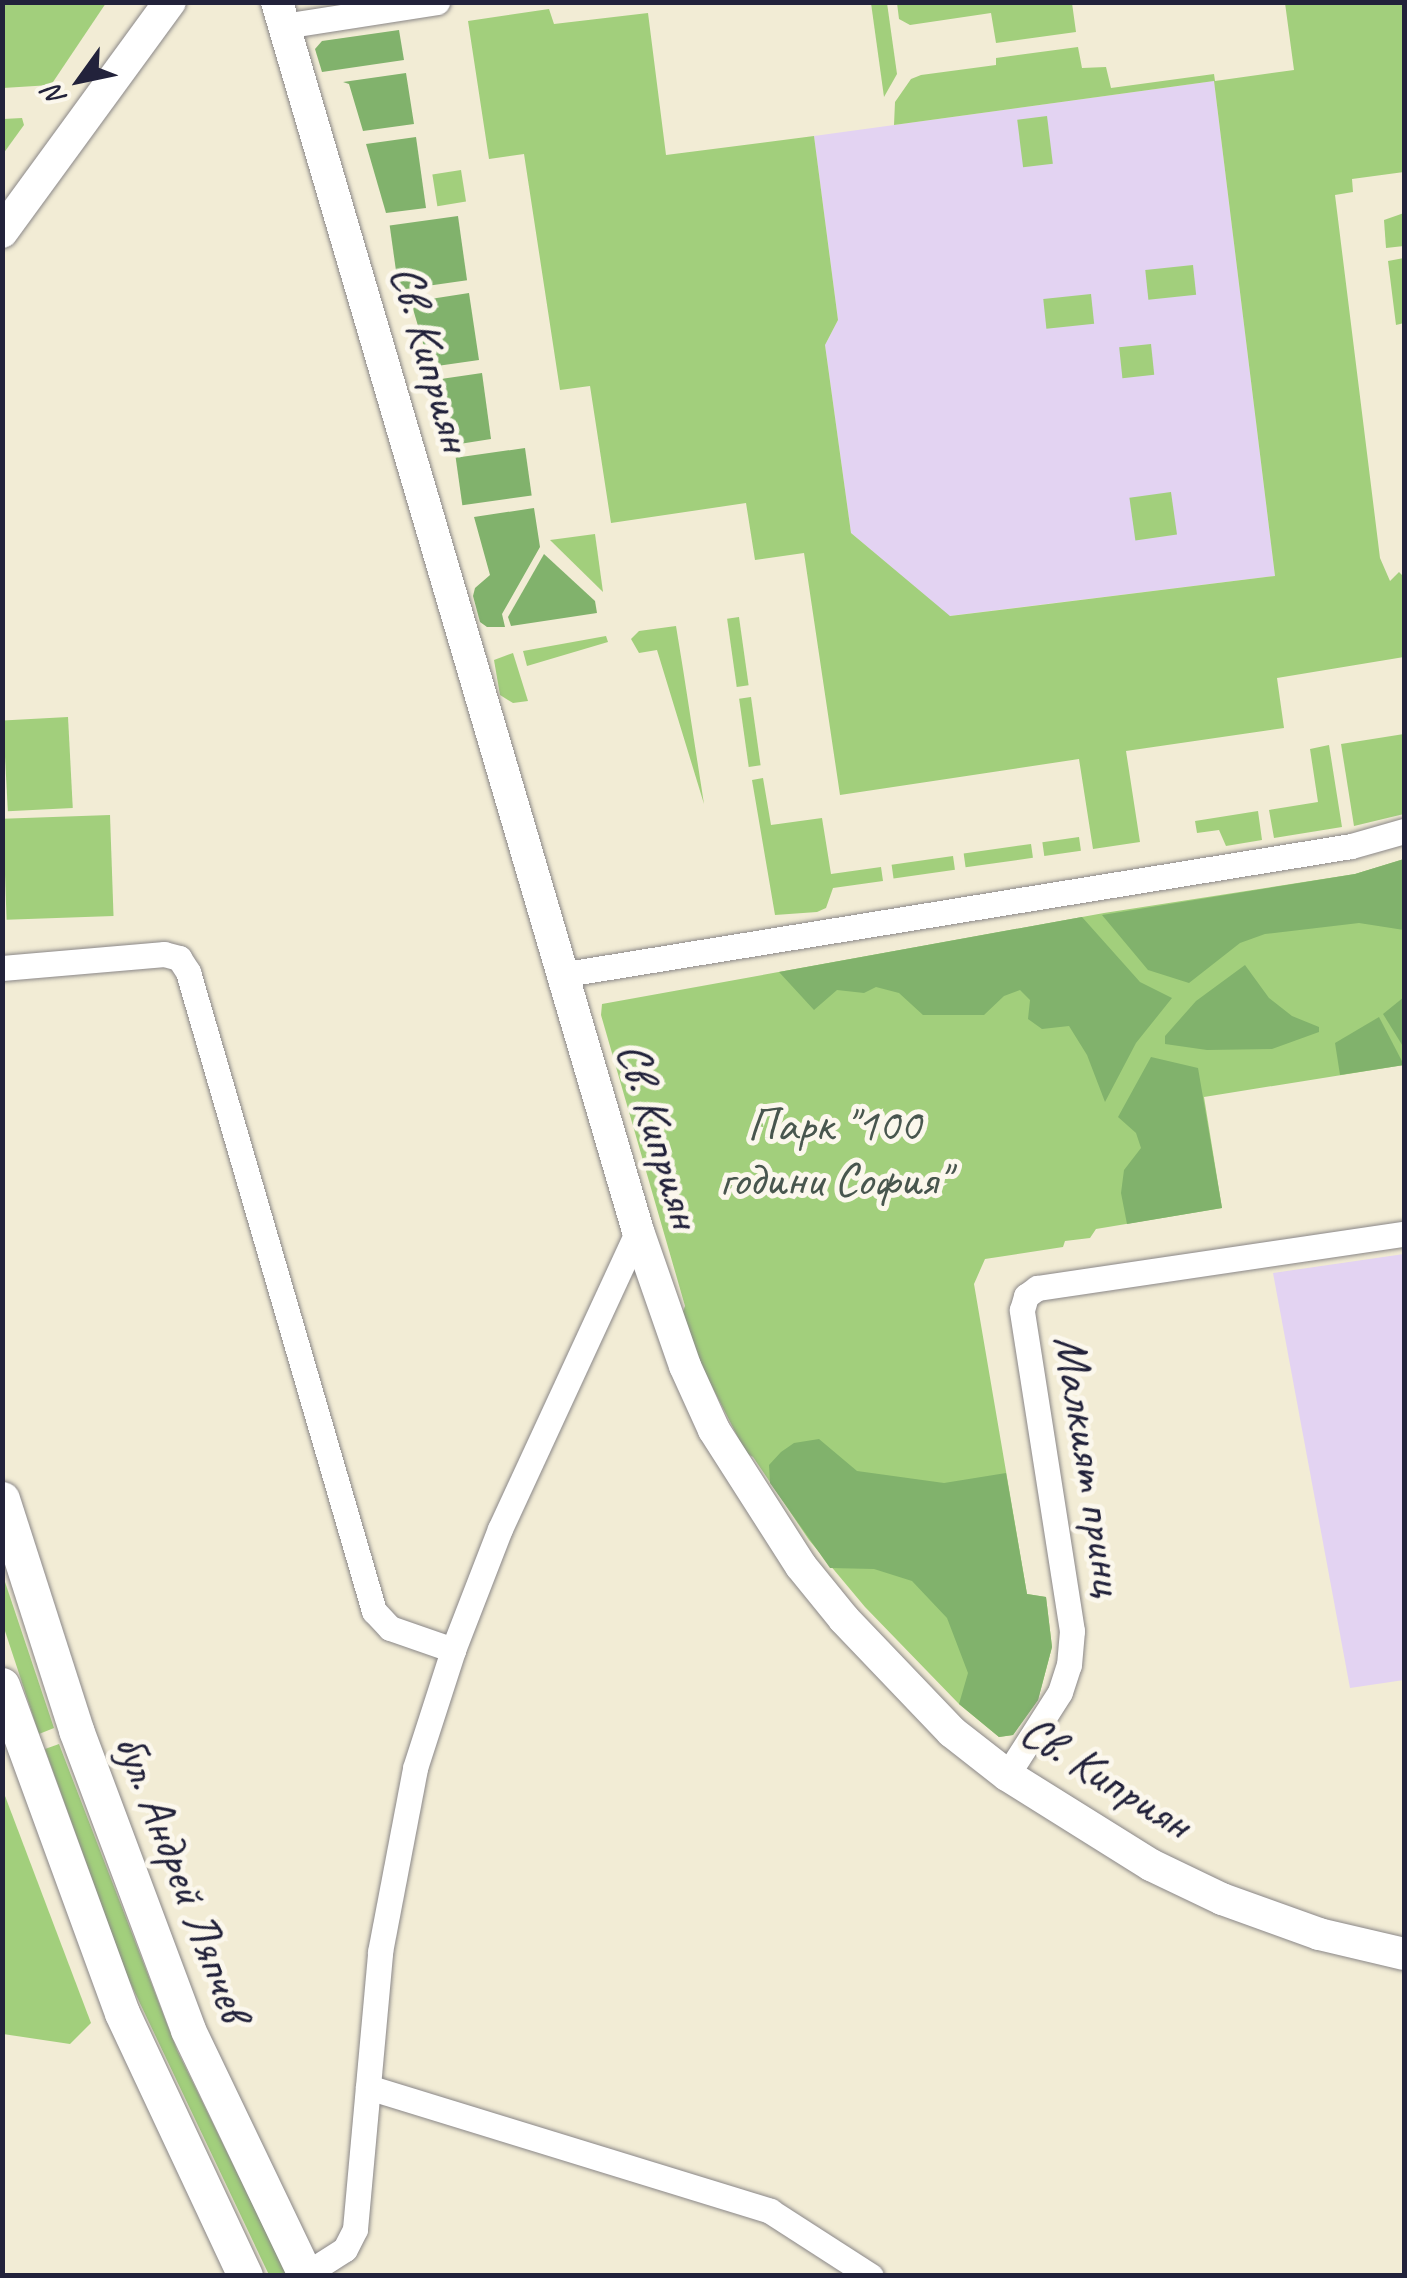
<!DOCTYPE html>
<html>
<head>
<meta charset="utf-8">
<style>
  body { margin:0 }
  #map { position:relative; width:1407px; height:2278px; overflow:hidden; background:#f2ecd5; font-family:Caveat,sans-serif }
  div>[style] { position:absolute }
  [style*='--x'] { left:calc(var(--x)*1px); top:calc(var(--y)*1px); width:calc(var(--w)*1px); rotate:calc(var(--a)*1deg) }
  .built>* { inset:0; background:#e3d3f2 }
  .green>* { inset:0; background:#a2cf7c; transform-origin:0 0 }
  .forest>* { inset:0; background:#81b26c; transform-origin:0 0 }
  .roads { filter:drop-shadow(0 0 2px #8a8788) drop-shadow(0 0 2px #8a8788) }
  .minor>* { height:25px; margin:-12.5px; padding:0 12.5px; transform-origin:12.5px; border-radius:12.5px; background:#fff }
  .tertiary>* { height:32px; margin:-16px; padding:0 16px; transform-origin:16px; border-radius:16px; background:#fff }
  .secondary>* { height:35px; margin:-17.5px; padding:0 17.5px; transform-origin:17.5px; border-radius:17.5px; background:#fff }
  span { translate:-50% -50%; white-space:nowrap; text-align:center; line-height:1.15; -webkit-text-stroke:10px #fbf7ec; paint-order:stroke }
  .street-label { font-size:48px; color:#22223b }
  .park-label { font-size:48px; color:#48564e }
  .frame { position:absolute; inset:0; border:5px solid #22223b; pointer-events:none }
  .north { position:absolute; left:30px; top:30px; width:100px; height:100px; -webkit-text-stroke:8px #fbf7ec; paint-order:stroke; rotate:237deg; font-size:28px; font-weight:700; line-height:40px; text-align:center; color:#22223b }
  .north::after { content:''; display:block; margin:auto; width:35px; height:45px; background:#22223b; clip-path:polygon(50% 0,100% 100%,50% 72%,0 100%) }
</style>
</head>
<body>
<div id="map">
  <div class="built">
    <div style="clip-path:polygon(1214px 81px,1275px 576px,949px 616px,851px 533px,825px 345px,838px 320px,814px 136px)"></div>
    <div style="clip-path:polygon(1404px 1254px,1404px 1680px,1350px 1688px,1273px 1273px)"></div>
  </div>
  <div class="green">
    <div style="clip-path:polygon(106px 3px,51px 85px,3px 88px,3px 4px)"></div>
    <div style="clip-path:polygon(871px 3px,887px 3px,897px 74px,884px 97px)"></div>
    <div style="clip-path:polygon(897px 3px,1072px 3px,1076px 32px,996px 43px,991px 13px,910px 25px,899px 19px)"></div>
    <div style="clip-path:polygon(1285px 3px,1404px 3px,1404px 172px,1352px 179px,1353px 192px,1335px 195px,1380px 558px,1390px 581px,1399px 572px,1404px 577px,1404px 657px,1277px 678px,1284px 728px,1126px 751px,1140px 842px,1093px 849px,1079px 759px,840px 795px,804px 553px,755px 560px,746px 503px,611px 523px,590px 386px,560px 390px,524px 154px,489px 159px,468px 21px,549px 9px,554px 24px,648px 13px,666px 155px,814px 136px,838px 320px,825px 345px,851px 533px,950px 616px,1275px 576px,1214px 81px,894px 125px,895px 102px,911px 79px,921px 75px,996px 65px,996px 58px,1078px 47px,1082px 68px,1106px 67px,1111px 88px,1214px 74px,1215px 81px,1294px 70px)"></div>
    <div style="left:1047px;top:116px;width:48px;height:30px;rotate:83deg"></div>
    <div style="clip-path:polygon(22px 118px,24px 125px,3px 154px,3px 119px)"></div>
    <div style="left:461px;top:170px;width:32px;height:29px;rotate:81deg"></div>
    <div style="clip-path:polygon(1404px 213px,1404px 246px,1386px 248px,1384px 220px)"></div>
    <div style="clip-path:polygon(1404px 258px,1404px 323px,1396px 325px,1388px 261px)"></div>
    <div style="left:1193px;top:265px;width:30px;height:48px;rotate:84deg"></div>
    <div style="left:1091px;top:294px;width:30px;height:48px;rotate:84deg"></div>
    <div style="left:1151px;top:344px;width:31px;height:32px;rotate:84deg"></div>
    <div style="left:1171px;top:492px;width:43px;height:42px;rotate:82deg"></div>
    <div style="clip-path:polygon(595px 534px,603px 592px,550px 540px)"></div>
    <div style="left:739px;top:617px;width:69px;height:12px;rotate:82deg"></div>
    <div style="clip-path:polygon(676px 626px,683px 669px,704px 804px,657px 650px,639px 653px,631px 639px,639px 631px)"></div>
    <div style="clip-path:polygon(606px 636px,608px 642px,527px 666px,523px 651px)"></div>
    <div style="clip-path:polygon(513px 653px,528px 701px,513px 703px,500px 695px,494px 660px)"></div>
    <div style="left:751px;top:697px;width:69px;height:12px;rotate:82deg"></div>
    <div style="left:68px;top:717px;width:91px;height:65px;rotate:87deg"></div>
    <div style="clip-path:polygon(1404px 734px,1404px 814px,1354px 826px,1341px 744px)"></div>
    <div style="clip-path:polygon(1329px 745px,1342px 827px,1274px 838px,1269px 810px,1318px 802px,1310px 749px)"></div>
    <div style="clip-path:polygon(763px 778px,771px 825px,822px 818px,831px 874px,881px 867px,883px 881px,833px 888px,826px 908px,817px 912px,775px 915px,752px 780px)"></div>
    <div style="clip-path:polygon(1258px 811px,1262px 840px,1226px 846px,1219px 830px,1197px 833px,1195px 821px)"></div>
    <div style="left:110px;top:815px;width:101px;height:107px;rotate:88deg"></div>
    <div style="left:1079px;top:837px;width:14px;height:37px;rotate:82deg"></div>
    <div style="left:1031px;top:844px;width:14px;height:68px;rotate:82deg"></div>
    <div style="left:953px;top:856px;width:14px;height:62px;rotate:82deg"></div>
    <div style="clip-path:polygon(1404px 859px,1404px 1065px,1204px 1097px,1222px 1208px,1096px 1229px,1090px 1238px,1065px 1241px,1063px 1247px,985px 1259px,974px 1284px,1027px 1594px,1046px 1597px,1052px 1647px,1038px 1700px,1013px 1735px,999px 1737px,959px 1704px,865px 1607px,809px 1540px,753px 1457px,746px 1453px,698px 1359px,682px 1314px,685px 1306px,601px 1015px,602px 1004px,1104px 913px,1355px 874px)"></div>
    <div style="clip-path:polygon(2px 1573px,54px 1728px,39px 1734px,3px 1625px)"></div>
    <div style="clip-path:polygon(59px 1744px,177px 2050px,287px 2275px,269px 2275px,128px 1978px,45px 1749px)"></div>
    <div style="clip-path:polygon(2px 1788px,91px 2023px,70px 2044px,3px 2034px)"></div>
  </div>
  <div class="forest">
    <div style="clip-path:polygon(399px 30px,404px 60px,322px 72px,315px 49px,322px 41px)"></div>
    <div style="clip-path:polygon(406px 73px,414px 124px,363px 131px,349px 84px,343px 82px)"></div>
    <div style="clip-path:polygon(416px 137px,426px 208px,386px 213px,366px 144px)"></div>
    <div style="left:458px;top:216px;width:65px;height:69px;rotate:82deg"></div>
    <div style="clip-path:polygon(469px 293px,479px 360px,430px 367px,411px 302px)"></div>
    <div style="clip-path:polygon(482px 373px,491px 439px,453px 445px,434px 380px)"></div>
    <div style="left:525px;top:448px;width:48px;height:70px;rotate:82deg"></div>
    <div style="clip-path:polygon(534px 508px,540px 547px,502px 614px,505px 627px,487px 627px,480px 622px,473px 596px,475px 588px,490px 575px,474px 517px)"></div>
    <div style="clip-path:polygon(544px 554px,595px 601px,597px 613px,511px 626px,508px 617px)"></div>
    <div style="clip-path:polygon(1404px 859px,1404px 930px,1359px 923px,1265px 934px,1240px 943px,1189px 983px,1148px 970px,1102px 915px,1355px 874px)"></div>
    <div style="clip-path:polygon(1082px 917px,1140px 982px,1172px 998px,1136px 1043px,1105px 1102px,1087px 1055px,1069px 1026px,1042px 1029px,1028px 1019px,1030px 1000px,1020px 990px,1004px 996px,984px 1015px,923px 1015px,899px 993px,876px 987px,864px 993px,837px 990px,814px 1010px,779px 972px)"></div>
    <div style="clip-path:polygon(1245px 965px,1269px 998px,1292px 1016px,1319px 1027px,1319px 1032px,1272px 1049px,1207px 1050px,1165px 1044px,1165px 1036px,1196px 1001px)"></div>
    <div style="clip-path:polygon(1404px 997px,1404px 1048px,1383px 1014px)"></div>
    <div style="clip-path:polygon(1379px 1017px,1404px 1065px,1340px 1075px,1335px 1043px)"></div>
    <div style="clip-path:polygon(1151px 1057px,1198px 1068px,1222px 1208px,1127px 1224px,1121px 1193px,1124px 1170px,1141px 1148px,1136px 1133px,1118px 1117px)"></div>
    <div style="clip-path:polygon(819px 1439px,857px 1471px,944px 1483px,1006px 1473px,1027px 1594px,1046px 1597px,1052px 1647px,1038px 1700px,1013px 1735px,999px 1737px,959px 1704px,968px 1673px,947px 1618px,912px 1581px,874px 1569px,830px 1568px,770px 1483px,769px 1465px,781px 1452px,794px 1443px)"></div>
  </div>
  <div class="roads">
    <div class="minor">
      <div style="--x:284;--y:26;--w:155;--a:-8.9"></div>
      <div style="--x:2;--y:968;--w:163;--a:-4.9"></div>
      <div style="--x:164;--y:954;--w:16;--a:15"></div>
      <div style="--x:179;--y:958;--w:17;--a:57"></div>
      <div style="--x:188;--y:972;--w:666;--a:73.77"></div>
      <div style="--x:374;--y:1611;--w:23;--a:47"></div>
      <div style="--x:390;--y:1628;--w:67;--a:19.2"></div>
      <div style="--x:560;--y:975;--w:801;--a:-9.26"></div>
      <div style="--x:1351;--y:846;--w:55;--a:-15.8"></div>
      <div style="--x:1007;--y:1775;--w:98;--a:-57.4"></div>
      <div style="--x:1060;--y:1692;--w:28;--a:-72"></div>
      <div style="--x:1069;--y:1665;--w:34;--a:-85"></div>
      <div style="--x:1072;--y:1631;--w:325;--a:-98.9"></div>
      <div style="--x:1022;--y:1310;--w:15;--a:-74"></div>
      <div style="--x:1026;--y:1296;--w:14;--a:-36"></div>
      <div style="--x:1037;--y:1288;--w:371;--a:-8.4"></div>
      <div style="--x:368;--y:2087;--w:421;--a:17.1"></div>
      <div style="--x:770;--y:2211;--w:120;--a:32.8"></div>
      <div style="--x:306;--y:2274;--w:46;--a:-32.7"></div>
      <div style="--x:345;--y:2249;--w:22;--a:-63"></div>
      <div style="--x:355;--y:2229;--w:278;--a:-84.8"></div>
      <div style="--x:380;--y:1952;--w:187;--a:-79.2"></div>
      <div style="--x:415;--y:1768;--w:124;--a:-72.1"></div>
      <div style="--x:453;--y:1650;--w:130;--a:-68.8"></div>
      <div style="--x:500;--y:1529;--w:328;--a:-65.2"></div>
    </div>
    <div class="tertiary">
      <div style="--x:277;--y:2;--w:1281;--a:73.63"></div>
      <div style="--x:638;--y:1231;--w:143;--a:70.8"></div>
      <div style="--x:685;--y:1366;--w:70;--a:65.6"></div>
      <div style="--x:714;--y:1430;--w:161;--a:57.4"></div>
      <div style="--x:801;--y:1566;--w:68;--a:50.9"></div>
      <div style="--x:844;--y:1619;--w:156;--a:46.3"></div>
      <div style="--x:952;--y:1732;--w:70;--a:38"></div>
      <div style="--x:1007;--y:1775;--w:170;--a:32"></div>
      <div style="--x:1151;--y:1865;--w:79;--a:25.6"></div>
      <div style="--x:1222;--y:1899;--w:103;--a:19.8"></div>
      <div style="--x:1319;--y:1934;--w:87;--a:13.2"></div>
      <div style="--x:2;--y:232;--w:285;--a:-53.9"></div>
    </div>
    <div class="secondary">
      <div style="--x:2;--y:1499;--w:243;--a:72.2"></div>
      <div style="--x:76;--y:1730;--w:320;--a:69.5"></div>
      <div style="--x:188;--y:2030;--w:273;--a:64.4"></div>
      <div style="--x:2;--y:1685;--w:349;--a:69.9"></div>
      <div style="--x:122;--y:2013;--w:290;--a:64.9"></div>
    </div>
  </div>
  <div class="street-label">
    <span style="left:431px;top:358px;rotate:74deg">Св. Киприян</span>
    <span style="left:659px;top:1135px;rotate:73deg">Св. Киприян</span>
    <span style="left:1090px;top:1465px;rotate:81deg">Малкият принц</span>
    <span style="left:1106px;top:1777px;rotate:32deg">Св. Киприян</span>
    <span style="left:183px;top:1877px;rotate:69deg">бул. Андрей Ляпчев</span>
  </div>
  <div class="park-label">
    <span style="left:834px;top:1152px">Парк "100<br>години София"</span>
  </div>
  <div class="frame"></div>
  <div class="north">N</div>
</div>
</body>
</html>
